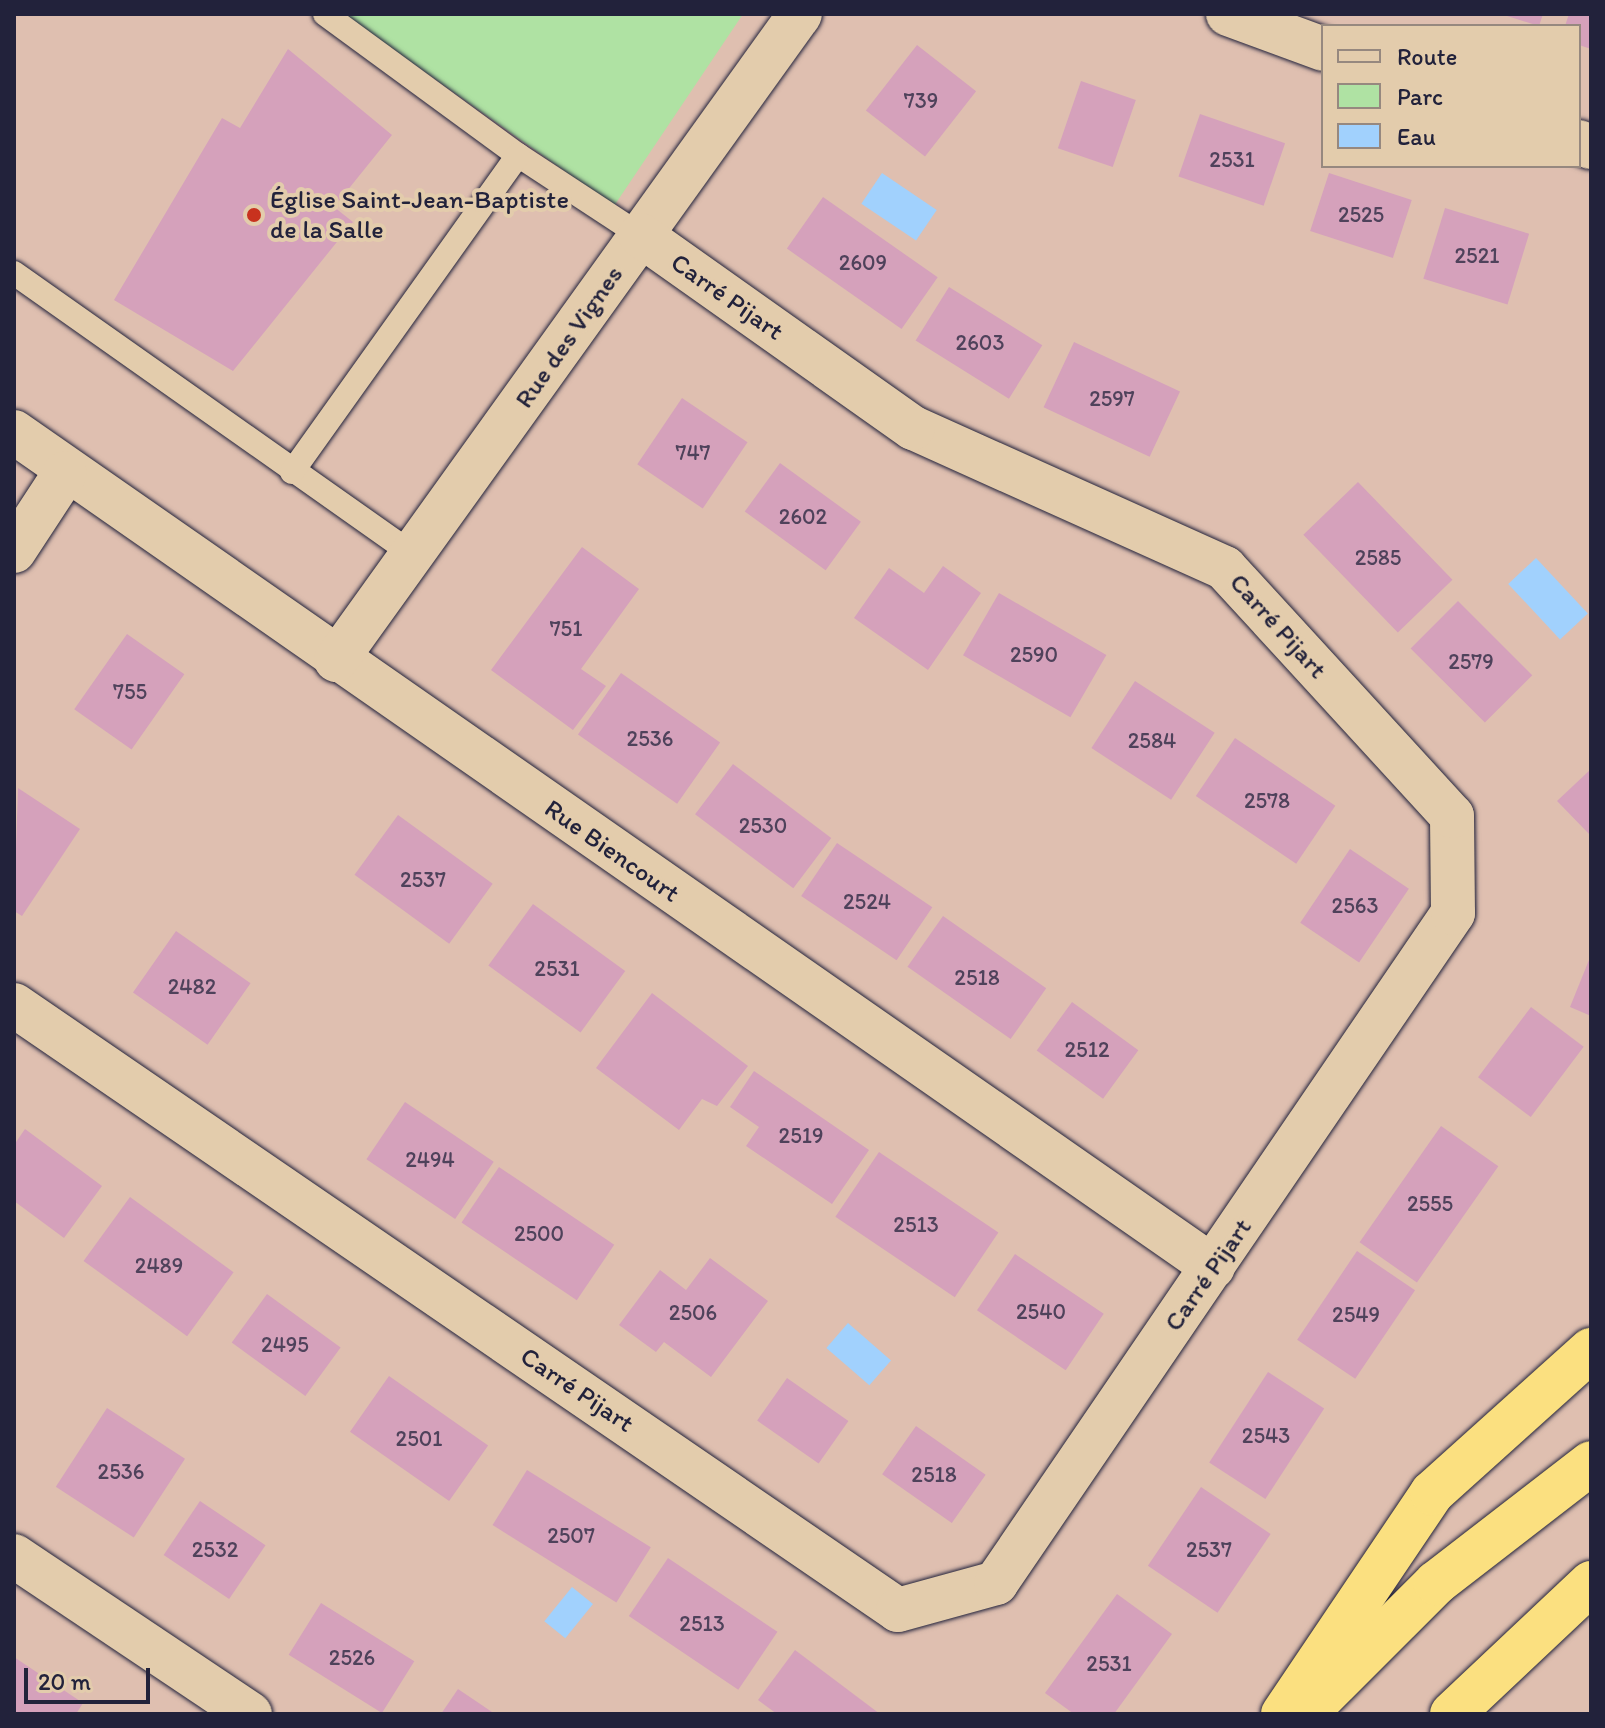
<!DOCTYPE html>
<html>
<head>
<meta charset="utf-8">
<style>
  body { margin:0 }
  #map { position:relative; width:1605px; height:1728px; overflow:hidden; background:#dfbfb0; font-family:Itim,sans-serif }
  div>[style] { position:absolute }
  [style*='--x'] { left:calc(var(--x)*1px); top:calc(var(--y)*1px); width:calc(var(--w)*1px); rotate:calc(var(--a)*1deg) }
  .green>* { inset:0; background:#afe2a3 }
  .water>* { inset:0; background:#a1d1fd; transform-origin:0 0 }
  .building>* { inset:0; background:#d5a1bb; transform-origin:0 0 }
  .roads { filter:drop-shadow(0 0 2px #22223b) drop-shadow(0 0 2px #22223b) }
  .service>* { height:24px; margin:-12px; padding:0 12px; transform-origin:12px; border-radius:12px; background:#e3ccac }
  .minor>* { height:44px; margin:-22px; padding:0 22px; transform-origin:22px; border-radius:22px; background:#e3ccac }
  .motorway>* { height:44px; margin:-22px; padding:0 22px; transform-origin:22px; border-radius:22px; background:#fbe080 }
  .dots>* { width:22px; height:22px; translate:-50% -50%; box-sizing:border-box; border:4px solid #e3ccac; border-radius:50% }
  span { translate:-50% -50%; white-space:nowrap; text-align:center; line-height:1.15; -webkit-text-stroke:8px #e3ccac; paint-order:stroke }
  .number-label { font-size:22px; color:#4f425b }
  .number-label span { -webkit-text-stroke-width:0 }
  .poi-label { font-size:26px; color:#22223b }
  .left { translate:0 -50%; text-align:left }
  .street-label { font-size:26px; color:#22223b }
  .frame { position:absolute; inset:0; border:16px solid #22223b; pointer-events:none }
  .legend { position:absolute; left:1321px; top:24px; width:260px; height:144px; box-sizing:border-box; background:#e3ccac; border:2px solid #96887f; margin:0; padding:10px 14px; list-style:none; font-size:24px; color:#22223b }
  .legend li { display:flex; align-items:center; gap:16px; height:40px }
  .legend b { width:40px; border:2px solid #96887f }
  .scale { position:absolute; left:24px; top:1668px; width:126px; height:36px; box-sizing:border-box; border:4px solid #22223b; border-top:0; padding-left:10px; font-size:24px; line-height:28px; white-space:nowrap; color:#22223b; -webkit-text-stroke:6px #e3ccac; paint-order:stroke }
</style>
</head>
<body>
<div id="map">
  <div class="green">
    <div style="clip-path:polygon(343px 14px,743px 14px,614px 206px)"></div>
  </div>
  <div class="water">
    <div style="left:882px;top:173px;width:66px;height:37px;rotate:34deg"></div>
    <div style="left:1536px;top:558px;width:76px;height:38px;rotate:47deg"></div>
    <div style="left:848px;top:1323px;width:57px;height:33px;rotate:41deg"></div>
    <div style="left:572px;top:1587px;width:27px;height:44px;rotate:39deg"></div>
  </div>
  <div class="building">
    <div style="clip-path:polygon(1501px 14px,1543px 14px,1539px 26px)"></div>
    <div style="clip-path:polygon(1569px 14px,1591px 14px,1591px 49px,1579px 45px,1579px 26px,1565px 26px)"></div>
    <div style="left:917px;top:45px;width:75px;height:83px;rotate:38deg"></div>
    <div style="clip-path:polygon(288px 49px,392px 135px,334px 207px,353px 222px,233px 371px,114px 300px,222px 118px,240px 128px)"></div>
    <div style="left:1081px;top:81px;width:58px;height:71px;rotate:19deg"></div>
    <div style="left:1200px;top:114px;width:90px;height:66px;rotate:19deg"></div>
    <div style="left:1329px;top:173px;width:87px;height:61px;rotate:18deg"></div>
    <div style="left:823px;top:197px;width:140px;height:63px;rotate:35deg"></div>
    <div style="left:1445px;top:208px;width:88px;height:74px;rotate:17deg"></div>
    <div style="left:949px;top:287px;width:110px;height:63px;rotate:32deg"></div>
    <div style="left:1074px;top:342px;width:117px;height:72px;rotate:25deg"></div>
    <div style="left:682px;top:398px;width:79px;height:80px;rotate:34deg"></div>
    <div style="left:780px;top:463px;width:100px;height:60px;rotate:36deg"></div>
    <div style="left:1358px;top:482px;width:136px;height:76px;rotate:46deg"></div>
    <div style="clip-path:polygon(582px 547px,639px 589px,581px 669px,606px 686px,573px 730px,491px 670px)"></div>
    <div style="clip-path:polygon(943px 566px,981px 593px,928px 670px,854px 618px,889px 568px,924px 593px)"></div>
    <div style="left:999px;top:593px;width:124px;height:72px;rotate:30deg"></div>
    <div style="left:1458px;top:601px;width:105px;height:67px;rotate:45deg"></div>
    <div style="left:127px;top:634px;width:70px;height:92px;rotate:35deg"></div>
    <div style="left:621px;top:673px;width:121px;height:75px;rotate:35deg"></div>
    <div style="left:1135px;top:681px;width:95px;height:80px;rotate:33deg"></div>
    <div style="left:1235px;top:738px;width:121px;height:70px;rotate:34deg"></div>
    <div style="left:733px;top:764px;width:123px;height:63px;rotate:37deg"></div>
    <div style="clip-path:polygon(1591px 769px,1591px 836px,1557px 801px)"></div>
    <div style="clip-path:polygon(18px 788px,80px 829px,22px 916px,14px 911px)"></div>
    <div style="left:398px;top:815px;width:117px;height:74px;rotate:36deg"></div>
    <div style="left:837px;top:843px;width:115px;height:64px;rotate:34deg"></div>
    <div style="left:1350px;top:849px;width:71px;height:89px;rotate:34deg"></div>
    <div style="left:533px;top:904px;width:114px;height:76px;rotate:36deg"></div>
    <div style="left:943px;top:916px;width:126px;height:62px;rotate:35deg"></div>
    <div style="left:176px;top:931px;width:91px;height:75px;rotate:35deg"></div>
    <div style="clip-path:polygon(1591px 955px,1591px 1016px,1570px 1007px)"></div>
    <div style="clip-path:polygon(652px 993px,748px 1066px,717px 1106px,702px 1099px,679px 1130px,596px 1068px)"></div>
    <div style="left:1072px;top:1002px;width:82px;height:60px;rotate:36deg"></div>
    <div style="left:1531px;top:1007px;width:66px;height:88px;rotate:37deg"></div>
    <div style="clip-path:polygon(754px 1071px,869px 1150px,832px 1204px,746px 1146px,759px 1127px,730px 1107px)"></div>
    <div style="left:405px;top:1102px;width:107px;height:69px;rotate:34deg"></div>
    <div style="left:1441px;top:1126px;width:70px;height:142px;rotate:35deg"></div>
    <div style="clip-path:polygon(25px 1129px,102px 1186px,64px 1238px,14px 1201px,14px 1145px)"></div>
    <div style="left:879px;top:1152px;width:144px;height:78px;rotate:34deg"></div>
    <div style="left:499px;top:1167px;width:139px;height:67px;rotate:34deg"></div>
    <div style="left:130px;top:1197px;width:128px;height:79px;rotate:36deg"></div>
    <div style="left:1357px;top:1251px;width:70px;height:107px;rotate:34deg"></div>
    <div style="left:1015px;top:1254px;width:107px;height:68px;rotate:34deg"></div>
    <div style="clip-path:polygon(710px 1258px,768px 1301px,711px 1377px,664px 1342px,656px 1352px,619px 1325px,660px 1270px,686px 1290px)"></div>
    <div style="left:267px;top:1294px;width:91px;height:60px;rotate:36deg"></div>
    <div style="left:1268px;top:1372px;width:67px;height:108px;rotate:33deg"></div>
    <div style="left:389px;top:1376px;width:121px;height:68px;rotate:35deg"></div>
    <div style="left:787px;top:1378px;width:75px;height:52px;rotate:35deg"></div>
    <div style="left:107px;top:1408px;width:93px;height:94px;rotate:33deg"></div>
    <div style="left:916px;top:1426px;width:85px;height:59px;rotate:35deg"></div>
    <div style="left:527px;top:1470px;width:146px;height:65px;rotate:32deg"></div>
    <div style="left:1201px;top:1487px;width:84px;height:95px;rotate:34deg"></div>
    <div style="left:200px;top:1501px;width:79px;height:65px;rotate:34deg"></div>
    <div style="left:668px;top:1558px;width:132px;height:70px;rotate:34deg"></div>
    <div style="clip-path:polygon(1117px 1594px,1172px 1634px,1114px 1714px,1074px 1714px,1045px 1693px)"></div>
    <div style="left:321px;top:1603px;width:110px;height:61px;rotate:32deg"></div>
    <div style="clip-path:polygon(795px 1650px,880px 1714px,777px 1714px,758px 1700px)"></div>
    <div style="clip-path:polygon(14px 1657px,83px 1703px,76px 1714px,14px 1714px)"></div>
    <div style="clip-path:polygon(458px 1689px,495px 1714px,441px 1714px)"></div>
  </div>
  <div class="roads">
    <div class="service">
      <div style="--x:325;--y:14;--w:239;--a:36.2"></div>
      <div style="--x:518;--y:155;--w:146;--a:33.3"></div>
      <div style="--x:14;--y:273;--w:489;--a:35.2"></div>
      <div style="--x:292;--y:472;--w:389;--a:-54.5"></div>
    </div>
    <div class="minor">
      <div style="--x:1228;--y:14;--w:101;--a:20.2"></div>
      <div style="--x:1579;--y:142;--w:13;--a:23"></div>
      <div style="--x:14;--y:432;--w:1461;--a:34.85"></div>
      <div style="--x:14;--y:551;--w:93;--a:-56.8"></div>
      <div style="--x:336;--y:660;--w:795;--a:-54.31"></div>
      <div style="--x:14;--y:1005;--w:1071;--a:34.39"></div>
      <div style="--x:898;--y:1610;--w:102;--a:-15.4"></div>
      <div style="--x:996;--y:1583;--w:811;--a:-55.7"></div>
      <div style="--x:1453;--y:913;--w:97;--a:-90.6"></div>
      <div style="--x:1452;--y:816;--w:336;--a:-132.5"></div>
      <div style="--x:1225;--y:568;--w:342;--a:-155.8"></div>
      <div style="--x:913;--y:428;--w:334;--a:-144.7"></div>
      <div style="--x:14;--y:1556;--w:284;--a:33.8"></div>
    </div>
    <div class="motorway">
      <div style="--x:1313;--y:1706;--w:174;--a:-45"></div>
      <div style="--x:1436;--y:1583;--w:196;--a:-37.7"></div>
      <div style="--x:1283;--y:1714;--w:267;--a:-56"></div>
      <div style="--x:1432;--y:1493;--w:214;--a:-42"></div>
      <div style="--x:1452;--y:1714;--w:191;--a:-43.3"></div>
    </div>
  </div>
  <div class="dots">
    <div style="left:254px;top:215px;background:#c8321e"></div>
  </div>
  <div class="number-label">
    <span style="left:921px;top:101px">739</span>
    <span style="left:1232px;top:160px">2531</span>
    <span style="left:1361px;top:215px">2525</span>
    <span style="left:1477px;top:256px">2521</span>
    <span style="left:863px;top:263px">2609</span>
    <span style="left:980px;top:343px">2603</span>
    <span style="left:1112px;top:399px">2597</span>
    <span style="left:693px;top:453px">747</span>
    <span style="left:803px;top:517px">2602</span>
    <span style="left:1378px;top:558px">2585</span>
    <span style="left:566px;top:629px">751</span>
    <span style="left:1034px;top:655px">2590</span>
    <span style="left:1471px;top:662px">2579</span>
    <span style="left:130px;top:692px">755</span>
    <span style="left:650px;top:739px">2536</span>
    <span style="left:1152px;top:741px">2584</span>
    <span style="left:1267px;top:801px">2578</span>
    <span style="left:763px;top:826px">2530</span>
    <span style="left:423px;top:880px">2537</span>
    <span style="left:867px;top:902px">2524</span>
    <span style="left:1355px;top:906px">2563</span>
    <span style="left:557px;top:969px">2531</span>
    <span style="left:977px;top:978px">2518</span>
    <span style="left:192px;top:987px">2482</span>
    <span style="left:1087px;top:1050px">2512</span>
    <span style="left:801px;top:1136px">2519</span>
    <span style="left:430px;top:1160px">2494</span>
    <span style="left:1430px;top:1204px">2555</span>
    <span style="left:916px;top:1225px">2513</span>
    <span style="left:539px;top:1234px">2500</span>
    <span style="left:159px;top:1266px">2489</span>
    <span style="left:1041px;top:1312px">2540</span>
    <span style="left:693px;top:1313px">2506</span>
    <span style="left:1356px;top:1315px">2549</span>
    <span style="left:285px;top:1345px">2495</span>
    <span style="left:1266px;top:1436px">2543</span>
    <span style="left:419px;top:1439px">2501</span>
    <span style="left:121px;top:1472px">2536</span>
    <span style="left:934px;top:1475px">2518</span>
    <span style="left:571px;top:1536px">2507</span>
    <span style="left:215px;top:1550px">2532</span>
    <span style="left:1209px;top:1550px">2537</span>
    <span style="left:702px;top:1624px">2513</span>
    <span style="left:352px;top:1658px">2526</span>
    <span style="left:1109px;top:1664px">2531</span>
  </div>
  <div class="poi-label">
    <span class="left" style="left:270px;top:215px">Église Saint-Jean-Baptiste<br>de la Salle</span>
  </div>
  <div class="street-label">
    <span style="left:727px;top:297px;rotate:35deg">Carré Pijart</span>
    <span style="left:569px;top:337px;rotate:-55deg">Rue des Vignes</span>
    <span style="left:1278px;top:626px;rotate:48deg">Carré Pijart</span>
    <span style="left:612px;top:851px;rotate:35deg">Rue Biencourt</span>
    <span style="left:1208px;top:1275px;rotate:-55deg">Carré Pijart</span>
    <span style="left:577px;top:1390px;rotate:34deg">Carré Pijart</span>
  </div>
  <div class="frame"></div>
  <ul class="legend">
  <li><b style="height:10px;background:#e3ccac"></b>Route</li>
  <li><b style="height:22px;background:#afe2a3"></b>Parc</li>
  <li><b style="height:22px;background:#a1d1fd"></b>Eau</li>
  </ul>
  <div class="scale">20 m</div>
</div>
</body>
</html>
